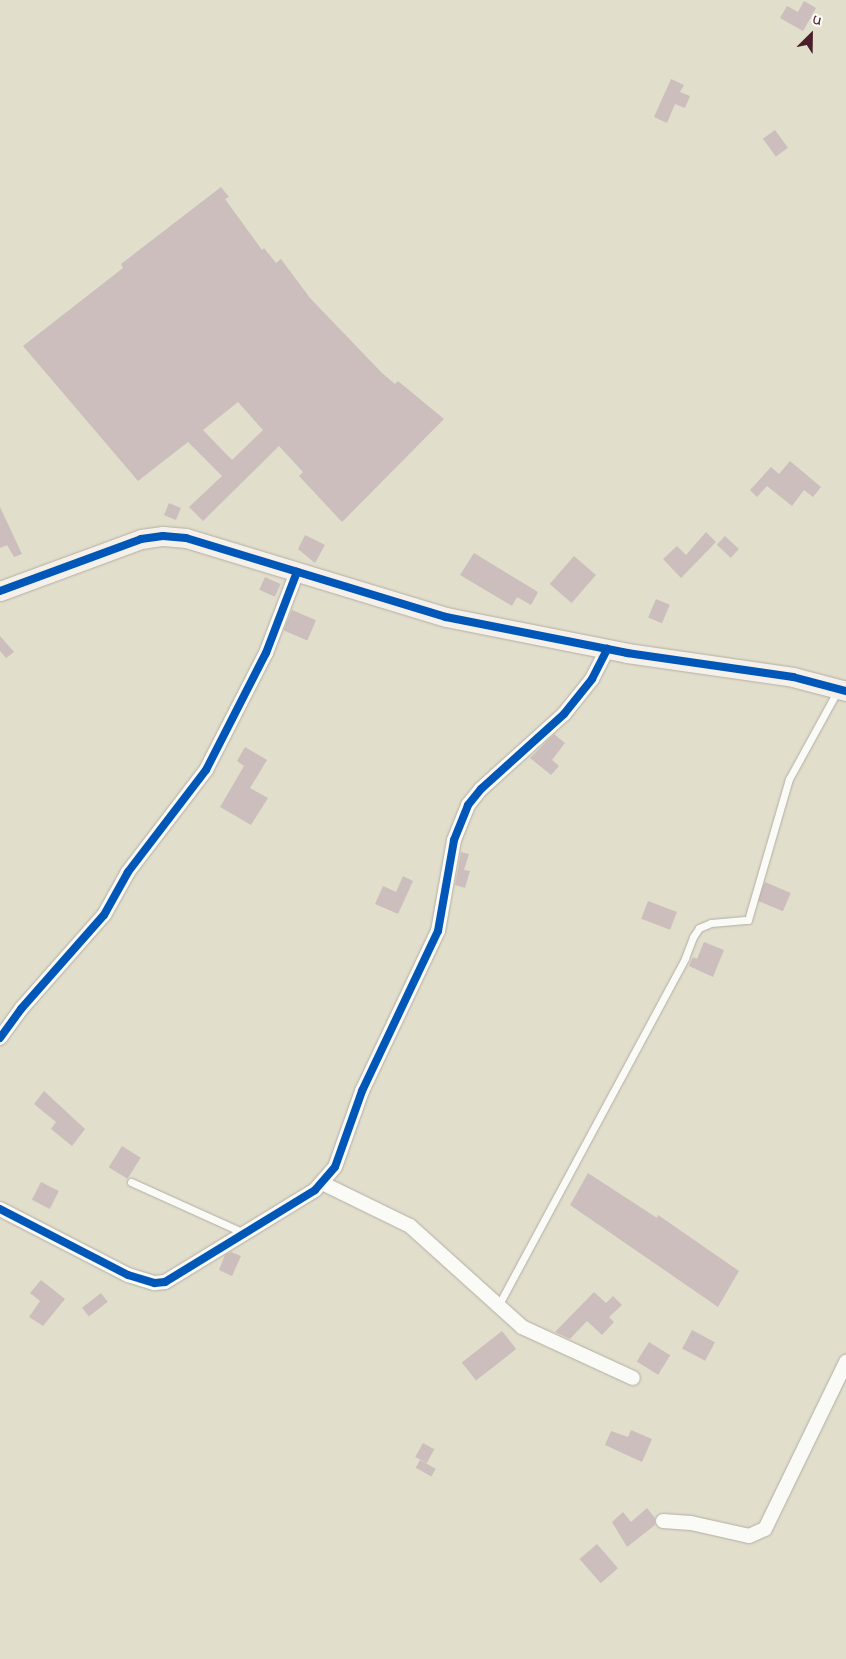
<!DOCTYPE html>
<html>
<head>
<meta charset="utf-8">
<style>
  body { margin:0 }
  #map { position:relative; width:846px; height:1659px; overflow:hidden; background:#e1decc; font-family:"Indie Flower",sans-serif }
  div>[style] { position:absolute }
  [style*='--x'] { left:calc(var(--x)*1px); top:calc(var(--y)*1px); width:calc(var(--w)*1px); rotate:calc(var(--a)*1deg) }
  .building>* { inset:0; background:#ccbebc; transform-origin:0 0 }
  .roads { filter:drop-shadow(0 0 1px #b4aea4) drop-shadow(0 0 1px #b4aea4) }
  .lane>* { height:7px; margin:-3.5px; padding:0 3.5px; transform-origin:3.5px; border-radius:3.5px; background:#fafaf7 }
  .street>* { height:14px; margin:-7px; padding:0 7px; transform-origin:7px; border-radius:7px; background:#fafaf7 }
  .secondary>* { height:19px; margin:-9.5px; padding:0 9.5px; transform-origin:9.5px; border-radius:9.5px; background:#f5f1ea }
  .cycleway>* { height:8px; margin:-4px; padding:0 4px; transform-origin:4px; border-radius:4px; background:#0057b8 }
  span { translate:-50% -50%; white-space:nowrap; text-align:center; line-height:1.15; -webkit-text-stroke:4px #fdfcf7; paint-order:stroke }
  .north { position:absolute; left:786px; top:10px; width:50px; height:50px; -webkit-text-stroke:4px #fdfcf7; paint-order:stroke; rotate:23deg; font-size:14px; font-weight:700; line-height:20px; text-align:center; color:#4a1f2b }
  .north::after { content:''; display:block; margin:auto; width:18px; height:22px; background:#4a1f2b; clip-path:polygon(50% 0,100% 100%,50% 72%,0 100%) }
</style>
</head>
<body>
<div id="map">
  <div class="building">
    <div style="clip-path:polygon(804px 1px,816px 8px,803px 31px,780px 18px,787px 6px,798px 12px)"></div>
    <div style="clip-path:polygon(671px 79px,684px 85px,680px 92px,690px 96px,685px 108px,675px 104px,667px 123px,654px 117px)"></div>
    <div style="left:775px;top:130px;width:22px;height:15px;rotate:54deg"></div>
    <div style="clip-path:polygon(evenodd,221px 187px,229px 197px,225px 199px,262px 250px,264px 248px,276px 263px,281px 259px,310px 298px,382px 373px,395px 384px,398px 381px,444px 419px,342px 522px,299px 476px,303px 472px,279px 446px,203px 521px,189px 507px,222px 476px,188px 442px,138px 481px,23px 346px,123px 268px,121px 264px,221px 187px,238px 402px,263px 430px,232px 460px,203px 430px,238px 402px)"></div>
    <div style="clip-path:polygon(790px 461px,821px 487px,813px 497px,804px 490px,792px 506px,767px 486px,757px 497px,750px 490px,771px 467px,779px 474px)"></div>
    <div style="left:169px;top:503px;width:13px;height:13px;rotate:23deg"></div>
    <div style="clip-path:polygon(0 507px,22px 554px,14px 557px,7px 545px,0 548px)"></div>
    <div style="clip-path:polygon(706px 532px,716px 542px,681px 578px,663px 559px,677px 546px,686px 555px)"></div>
    <div style="clip-path:polygon(305px 535px,325px 545px,315px 563px,298px 549px)"></div>
    <div style="left:725px;top:536px;width:19px;height:12px;rotate:43deg"></div>
    <div style="clip-path:polygon(474px 553px,538px 592px,531px 605px,517px 597px,512px 606px,460px 575px)"></div>
    <div style="left:574px;top:556px;width:29px;height:37px;rotate:41deg"></div>
    <div style="left:265px;top:577px;width:17px;height:14px;rotate:24deg"></div>
    <div style="left:656px;top:599px;width:15px;height:20px;rotate:23deg"></div>
    <div style="left:292px;top:610px;width:26px;height:22px;rotate:23deg"></div>
    <div style="clip-path:polygon(0 636px,14px 652px,6px 658px,0 651px)"></div>
    <div style="clip-path:polygon(554px 734px,565px 743px,552px 760px,559px 766px,551px 775px,530px 758px)"></div>
    <div style="clip-path:polygon(245px 747px,267px 760px,250px 788px,268px 798px,251px 825px,220px 807px,244px 766px,237px 761px)"></div>
    <div style="clip-path:polygon(461px 852px,469px 854px,464px 870px,470px 871px,465px 888px,455px 885px)"></div>
    <div style="clip-path:polygon(403px 876px,413px 881px,398px 914px,375px 904px,383px 886px,396px 892px)"></div>
    <div style="left:765px;top:882px;width:28px;height:20px;rotate:23deg"></div>
    <div style="left:648px;top:901px;width:31px;height:19px;rotate:21deg"></div>
    <div style="clip-path:polygon(704px 942px,724px 950px,713px 977px,689px 966px,693px 957px,697px 959px)"></div>
    <div style="clip-path:polygon(44px 1091px,85px 1129px,72px 1146px,51px 1129px,56px 1122px,34px 1104px)"></div>
    <div style="left:122px;top:1146px;width:22px;height:25px;rotate:32deg"></div>
    <div style="clip-path:polygon(588px 1173px,657px 1218px,658px 1215px,739px 1271px,718px 1307px,570px 1205px)"></div>
    <div style="left:41px;top:1182px;width:20px;height:20px;rotate:27deg"></div>
    <div style="clip-path:polygon(231px 1252px,241px 1256px,232px 1276px,219px 1270px,225px 1255px)"></div>
    <div style="clip-path:polygon(41px 1280px,65px 1299px,43px 1326px,29px 1317px,40px 1301px,30px 1293px)"></div>
    <div style="clip-path:polygon(594px 1292px,606px 1303px,613px 1296px,622px 1305px,609px 1317px,614px 1322px,602px 1335px,587px 1321px,570px 1339px,555px 1332px)"></div>
    <div style="left:101px;top:1293px;width:11px;height:24px;rotate:52deg"></div>
    <div style="left:692px;top:1330px;width:26px;height:21px;rotate:28deg"></div>
    <div style="left:502px;top:1331px;width:23px;height:51px;rotate:52deg"></div>
    <div style="left:649px;top:1342px;width:25px;height:23px;rotate:32deg"></div>
    <div style="clip-path:polygon(631px 1430px,652px 1439px,642px 1462px,605px 1445px,611px 1431px,628px 1437px)"></div>
    <div style="left:423px;top:1443px;width:13px;height:16px;rotate:29deg"></div>
    <div style="left:420px;top:1460px;width:18px;height:9px;rotate:29deg"></div>
    <div style="clip-path:polygon(647px 1508px,655px 1518px,655px 1525px,627px 1547px,612px 1522px,623px 1512px,631px 1522px)"></div>
    <div style="left:597px;top:1544px;width:32px;height:23px;rotate:49deg"></div>
  </div>
  <div class="roads">
    <div class="lane">
      <div style="--x:131;--y:1182;--w:124;--a:24.3"></div>
      <div style="--x:498;--y:1306;--w:395;--a:-61.7"></div>
      <div style="--x:685;--y:958;--w:22;--a:-69"></div>
      <div style="--x:693;--y:937;--w:11;--a:-56"></div>
      <div style="--x:699;--y:928;--w:13;--a:-23"></div>
      <div style="--x:711;--y:923;--w:37;--a:-5"></div>
      <div style="--x:748;--y:920;--w:147;--a:-73.8"></div>
      <div style="--x:789;--y:779;--w:102;--a:-61.2"></div>
    </div>
    <div class="street">
      <div style="--x:0;--y:1038;--w:36;--a:-54"></div>
      <div style="--x:21;--y:1009;--w:125;--a:-48.6"></div>
      <div style="--x:104;--y:915;--w:49;--a:-60.8"></div>
      <div style="--x:128;--y:872;--w:128;--a:-52.6"></div>
      <div style="--x:206;--y:770;--w:131;--a:-62.9"></div>
      <div style="--x:266;--y:653;--w:87;--a:-69.1"></div>
      <div style="--x:322;--y:1183;--w:98;--a:26"></div>
      <div style="--x:410;--y:1226;--w:151;--a:42"></div>
      <div style="--x:522;--y:1327;--w:122;--a:24.7"></div>
      <div style="--x:0;--y:1209;--w:144;--a:27.3"></div>
      <div style="--x:128;--y:1275;--w:28;--a:17"></div>
      <div style="--x:155;--y:1283;--w:10;--a:-6"></div>
      <div style="--x:165;--y:1282;--w:176;--a:-31.5"></div>
      <div style="--x:315;--y:1190;--w:30;--a:-49"></div>
      <div style="--x:335;--y:1167;--w:81;--a:-70.4"></div>
      <div style="--x:362;--y:1091;--w:177;--a:-64.6"></div>
      <div style="--x:438;--y:931;--w:92;--a:-80"></div>
      <div style="--x:454;--y:840;--w:38;--a:-68"></div>
      <div style="--x:468;--y:805;--w:21;--a:-51"></div>
      <div style="--x:481;--y:789;--w:112;--a:-42.1"></div>
      <div style="--x:564;--y:714;--w:45;--a:-51.3"></div>
      <div style="--x:592;--y:679;--w:34;--a:-63"></div>
      <div style="--x:663;--y:1521;--w:28;--a:4"></div>
      <div style="--x:691;--y:1523;--w:59;--a:12.6"></div>
      <div style="--x:749;--y:1536;--w:17;--a:-24"></div>
      <div style="--x:765;--y:1529;--w:186;--a:-64.1"></div>
    </div>
    <div class="secondary">
      <div style="--x:0;--y:591;--w:150;--a:-20.2"></div>
      <div style="--x:141;--y:539;--w:22;--a:-8"></div>
      <div style="--x:163;--y:536;--w:23;--a:5"></div>
      <div style="--x:186;--y:538;--w:272;--a:16.9"></div>
      <div style="--x:446;--y:617;--w:185;--a:11.2"></div>
      <div style="--x:627;--y:653;--w:168;--a:8.2"></div>
      <div style="--x:793;--y:677;--w:55;--a:14.8"></div>
    </div>
  </div>
  <div class="cycleway">
    <div style="--x:0;--y:591;--w:150;--a:-20.2"></div>
    <div style="--x:141;--y:539;--w:22;--a:-8"></div>
    <div style="--x:163;--y:536;--w:23;--a:5"></div>
    <div style="--x:186;--y:538;--w:272;--a:16.9"></div>
    <div style="--x:446;--y:617;--w:185;--a:11.2"></div>
    <div style="--x:627;--y:653;--w:168;--a:8.2"></div>
    <div style="--x:793;--y:677;--w:55;--a:14.8"></div>
    <div style="--x:0;--y:1038;--w:36;--a:-54"></div>
    <div style="--x:21;--y:1009;--w:125;--a:-48.6"></div>
    <div style="--x:104;--y:915;--w:49;--a:-60.8"></div>
    <div style="--x:128;--y:872;--w:128;--a:-52.6"></div>
    <div style="--x:206;--y:770;--w:131;--a:-62.9"></div>
    <div style="--x:266;--y:653;--w:87;--a:-69.1"></div>
    <div style="--x:0;--y:1209;--w:144;--a:27.3"></div>
    <div style="--x:128;--y:1275;--w:28;--a:17"></div>
    <div style="--x:155;--y:1283;--w:10;--a:-6"></div>
    <div style="--x:165;--y:1282;--w:176;--a:-31.5"></div>
    <div style="--x:315;--y:1190;--w:30;--a:-49"></div>
    <div style="--x:335;--y:1167;--w:81;--a:-70.4"></div>
    <div style="--x:362;--y:1091;--w:177;--a:-64.6"></div>
    <div style="--x:438;--y:931;--w:92;--a:-80"></div>
    <div style="--x:454;--y:840;--w:38;--a:-68"></div>
    <div style="--x:468;--y:805;--w:21;--a:-51"></div>
    <div style="--x:481;--y:789;--w:112;--a:-42.1"></div>
    <div style="--x:564;--y:714;--w:45;--a:-51.3"></div>
    <div style="--x:592;--y:679;--w:34;--a:-63"></div>
  </div>
  <div class="north">U</div>
</div>
</body>
</html>
